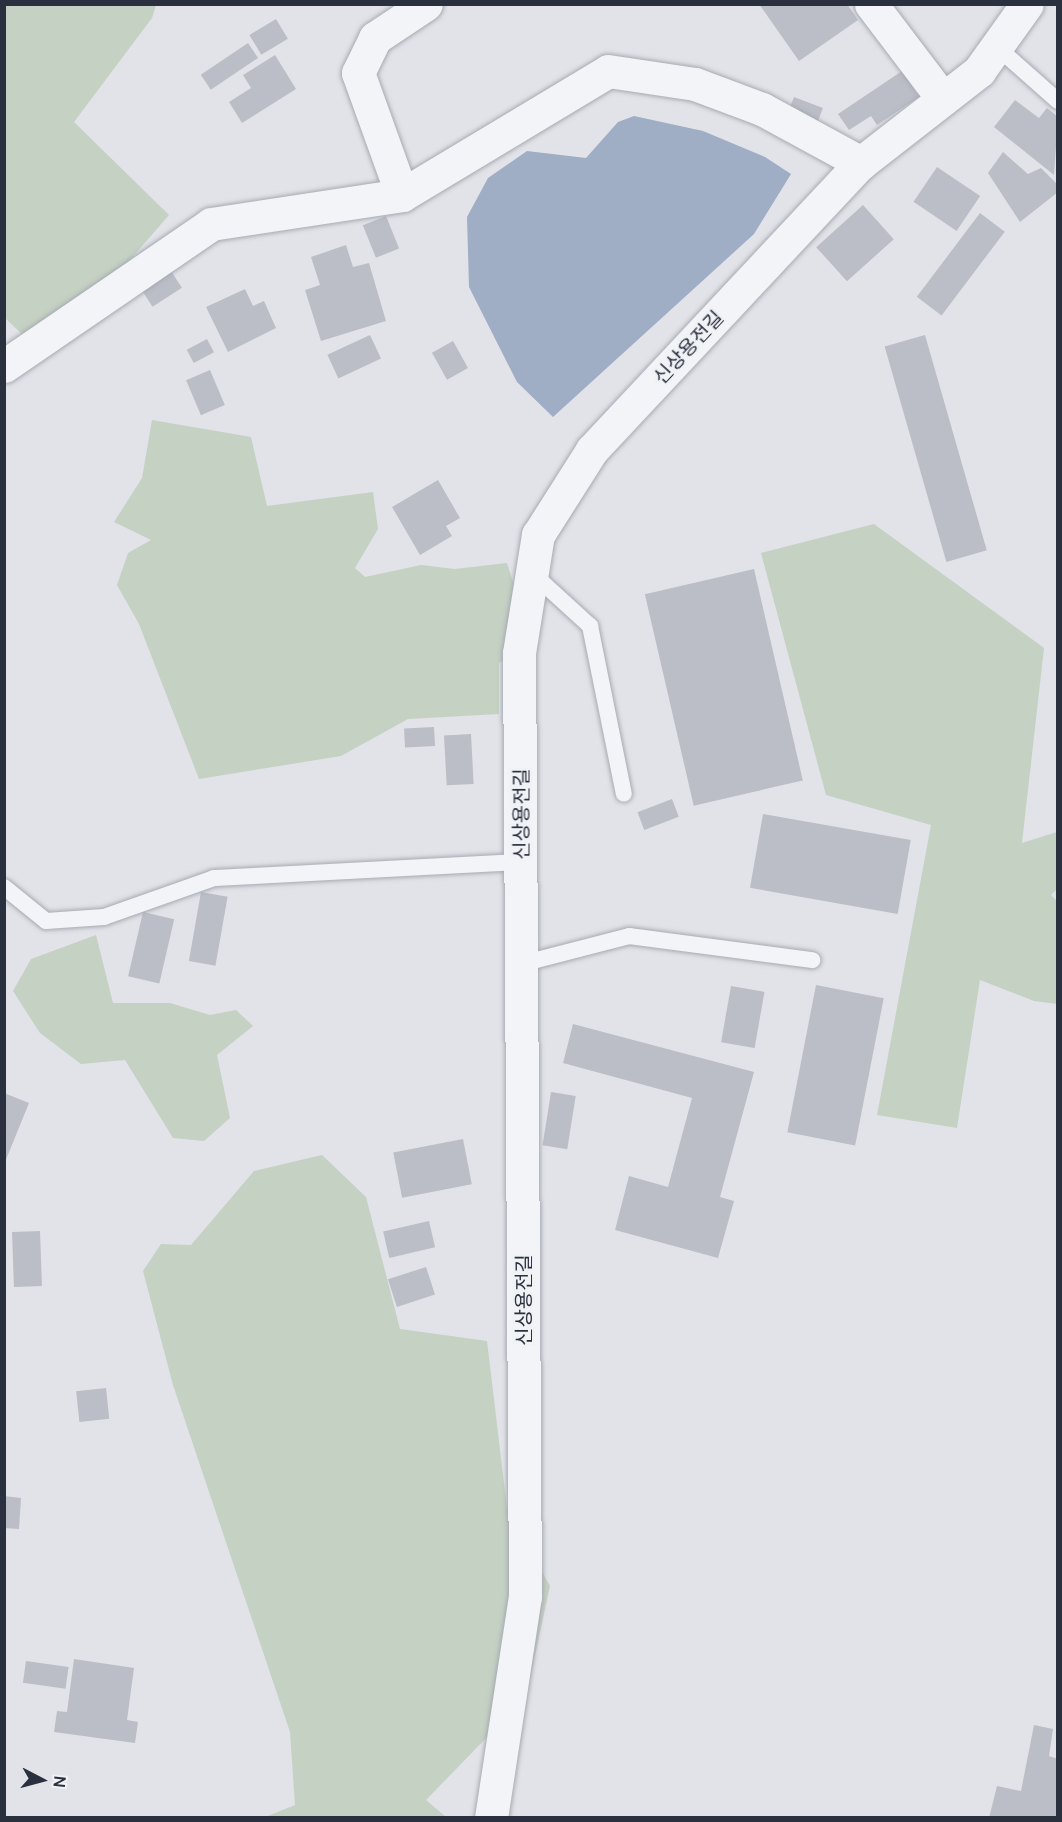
<!DOCTYPE html>
<html>
<head>
<meta charset="utf-8">
<style>
  body { margin:0 }
  #map { position:relative; width:1062px; height:1822px; overflow:hidden; background:#e1e3e8; font-family:Manrope,"Noto Sans KR",sans-serif }
  div>[style] { position:absolute }
  [style*='--x'] { left:calc(var(--x)*1px); top:calc(var(--y)*1px); width:calc(var(--w)*1px); rotate:calc(var(--a)*1deg) }
  .green>* { inset:0; background:#c5d1c3 }
  .water>* { inset:0; background:#9fadc5 }
  .building>* { inset:0; background:#bbbec7; transform-origin:0 0 }
  .roads { filter:drop-shadow(0 0 2px #a7aab2) drop-shadow(0 0 2px #a7aab2) }
  .service>* { height:16px; margin:-8px; padding:0 8px; transform-origin:8px; border-radius:8px; background:#f3f4f7 }
  .minor>* { height:33px; margin:-16.5px; padding:0 16.5px; transform-origin:16.5px; border-radius:16.5px; background:#f3f4f7 }
  span { translate:-50% -50%; white-space:nowrap; text-align:center; line-height:1.15; -webkit-text-stroke:6px #f0f2f6; paint-order:stroke }
  .street-label { font-size:20px; color:#2b303e }
  .frame { position:absolute; inset:0; border:6px solid #2b303e; pointer-events:none }
  .north { position:absolute; left:12px; top:1750px; width:60px; height:60px; -webkit-text-stroke:4px #f0f2f6; paint-order:stroke; rotate:96deg; font-size:16px; font-weight:700; line-height:24px; text-align:center; color:#2b303e }
  .north::after { content:''; display:block; margin:auto; width:21px; height:27px; background:#2b303e; clip-path:polygon(50% 0,100% 100%,50% 72%,0 100%) }
</style>
</head>
<body>
<div id="map">
  <div class="green">
    <div style="clip-path:polygon(4px 5px,156px 5px,152px 18px,74px 122px,169px 215px,118px 274px,23px 335px,5px 318px)"></div>
    <div style="clip-path:polygon(152px 420px,251px 437px,267px 506px,373px 492px,378px 529px,355px 568px,365px 577px,421px 565px,455px 569px,507px 563px,517px 595px,509px 658px,499px 663px,499px 714px,408px 719px,341px 756px,199px 779px,139px 624px,117px 585px,128px 553px,151px 540px,114px 522px,142px 478px)"></div>
    <div style="clip-path:polygon(874px 524px,1044px 648px,1022px 843px,1057px 832px,1057px 889px,1051px 895px,1057px 901px,1057px 1004px,1034px 1001px,980px 980px,957px 1128px,877px 1115px,931px 825px,826px 795px,761px 553px)"></div>
    <div style="clip-path:polygon(96px 935px,113px 1003px,170px 1003px,210px 1015px,236px 1010px,253px 1026px,217px 1055px,230px 1118px,204px 1141px,173px 1138px,125px 1060px,81px 1064px,40px 1033px,13px 991px,31px 959px)"></div>
    <div style="clip-path:polygon(322px 1155px,366px 1197px,400px 1329px,487px 1341px,507px 1508px,550px 1586px,526px 1697px,426px 1800px,446px 1817px,265px 1817px,295px 1805px,290px 1732px,173px 1385px,143px 1271px,161px 1244px,191px 1245px,254px 1171px)"></div>
  </div>
  <div class="water">
    <div style="clip-path:polygon(634px 116px,703px 131px,765px 157px,791px 174px,754px 234px,553px 417px,517px 382px,469px 287px,467px 217px,488px 178px,527px 151px,586px 158px,618px 122px)"></div>
  </div>
  <div class="building">
    <div style="clip-path:polygon(759px 4px,847px 4px,858px 20px,799px 61px)"></div>
    <div style="left:276px;top:19px;width:23px;height:31px;rotate:59deg"></div>
    <div style="left:248px;top:43px;width:18px;height:57px;rotate:56deg"></div>
    <div style="clip-path:polygon(275px 55px,296px 89px,242px 123px,229px 102px,251px 88px,243px 75px)"></div>
    <div style="clip-path:polygon(902px 71px,919px 97px,877px 125px,871px 116px,849px 130px,838px 114px)"></div>
    <div style="left:794px;top:97px;width:31px;height:15px;rotate:21deg"></div>
    <div style="clip-path:polygon(1015px 100px,1039px 118px,1047px 108px,1058px 117px,1054px 175px,994px 127px)"></div>
    <div style="clip-path:polygon(1003px 152px,1028px 174px,1041px 168px,1058px 185px,1058px 192px,1020px 222px,988px 173px)"></div>
    <div style="left:937px;top:167px;width:52px;height:42px;rotate:34deg"></div>
    <div style="left:863px;top:205px;width:46px;height:63px;rotate:48deg"></div>
    <div style="left:980px;top:213px;width:31px;height:105px;rotate:37deg"></div>
    <div style="left:386px;top:216px;width:35px;height:25px;rotate:68deg"></div>
    <div style="clip-path:polygon(346px 245px,353px 267px,369px 263px,386px 321px,321px 341px,305px 290px,320px 285px,311px 257px)"></div>
    <div style="left:171px;top:271px;width:20px;height:35px;rotate:57deg"></div>
    <div style="clip-path:polygon(245px 289px,253px 306px,264px 301px,276px 328px,228px 352px,206px 307px)"></div>
    <div style="left:370px;top:335px;width:26px;height:47px;rotate:65deg"></div>
    <div style="left:925px;top:335px;width:224px;height:42px;rotate:74deg"></div>
    <div style="left:207px;top:339px;width:15px;height:23px;rotate:62deg"></div>
    <div style="left:453px;top:341px;width:31px;height:24px;rotate:61deg"></div>
    <div style="left:210px;top:370px;width:38px;height:26px;rotate:67deg"></div>
    <div style="clip-path:polygon(438px 480px,460px 518px,446px 526px,452px 536px,420px 555px,392px 507px)"></div>
    <div style="left:754px;top:569px;width:217px;height:112px;rotate:77deg"></div>
    <div style="left:434px;top:727px;width:19px;height:30px;rotate:87deg"></div>
    <div style="left:471px;top:734px;width:50px;height:27px;rotate:87deg"></div>
    <div style="left:672px;top:799px;width:19px;height:37px;rotate:69deg"></div>
    <div style="left:763px;top:814px;width:150px;height:75px;rotate:10deg"></div>
    <div style="left:201px;top:892px;width:27px;height:70px;rotate:10deg"></div>
    <div style="left:143px;top:912px;width:32px;height:66px;rotate:13deg"></div>
    <div style="left:816px;top:985px;width:69px;height:150px;rotate:11deg"></div>
    <div style="left:731px;top:986px;width:34px;height:57px;rotate:10deg"></div>
    <div style="clip-path:polygon(573px 1024px,754px 1072px,720px 1197px,734px 1201px,718px 1258px,615px 1230px,629px 1176px,668px 1187px,692px 1098px,563px 1063px)"></div>
    <div style="left:551px;top:1092px;width:25px;height:54px;rotate:9deg"></div>
    <div style="clip-path:polygon(4px 1093px,29px 1103px,5px 1162px,4px 1162px)"></div>
    <div style="left:463px;top:1139px;width:46px;height:71px;rotate:79deg"></div>
    <div style="left:429px;top:1221px;width:27px;height:47px;rotate:77deg"></div>
    <div style="left:40px;top:1231px;width:55px;height:28px;rotate:88deg"></div>
    <div style="left:426px;top:1267px;width:29px;height:40px;rotate:72deg"></div>
    <div style="left:106px;top:1388px;width:31px;height:30px;rotate:84deg"></div>
    <div style="clip-path:polygon(4px 1496px,21px 1498px,19px 1529px,4px 1528px)"></div>
    <div style="clip-path:polygon(74px 1659px,134px 1668px,127px 1720px,138px 1722px,135px 1743px,54px 1732px,57px 1711px,67px 1712px)"></div>
    <div style="left:26px;top:1661px;width:43px;height:22px;rotate:8deg"></div>
    <div style="clip-path:polygon(1034px 1725px,1053px 1729px,1049px 1756px,1058px 1759px,1058px 1818px,989px 1818px,997px 1786px,1021px 1791px)"></div>
  </div>
  <div class="roads">
    <div class="service">
      <div style="--x:997;--y:47;--w:81;--a:41.5"></div>
      <div style="--x:532;--y:573;--w:79;--a:42.4"></div>
      <div style="--x:590;--y:626;--w:171;--a:78.6"></div>
      <div style="--x:4;--y:887;--w:54;--a:39"></div>
      <div style="--x:46;--y:921;--w:58;--a:-3.9"></div>
      <div style="--x:104;--y:917;--w:117;--a:-19.5"></div>
      <div style="--x:214;--y:878;--w:307;--a:-3"></div>
      <div style="--x:521;--y:964;--w:112;--a:-14.5"></div>
      <div style="--x:629;--y:936;--w:185;--a:7.5"></div>
    </div>
    <div class="minor">
      <div style="--x:871;--y:4;--w:119;--a:52.8"></div>
      <div style="--x:402;--y:195;--w:130;--a:-109.8"></div>
      <div style="--x:358;--y:73;--w:39;--a:-64"></div>
      <div style="--x:375;--y:38;--w:61;--a:-33.7"></div>
      <div style="--x:4;--y:366;--w:251;--a:-34.4"></div>
      <div style="--x:211;--y:224;--w:193;--a:-8.6"></div>
      <div style="--x:402;--y:195;--w:240;--a:-31"></div>
      <div style="--x:608;--y:71;--w:88;--a:8.5"></div>
      <div style="--x:695;--y:84;--w:72;--a:20.5"></div>
      <div style="--x:762;--y:109;--w:113;--a:28.6"></div>
      <div style="--x:491;--y:1818;--w:224;--a:-81.3"></div>
      <div style="--x:525;--y:1597;--w:944;--a:-90.36"></div>
      <div style="--x:519;--y:653;--w:120;--a:-80.9"></div>
      <div style="--x:538;--y:535;--w:101;--a:-57.6"></div>
      <div style="--x:592;--y:450;--w:393;--a:-46.9"></div>
      <div style="--x:861;--y:163;--w:150;--a:-37.9"></div>
      <div style="--x:979;--y:71;--w:82;--a:-54.4"></div>
    </div>
  </div>
  <div class="street-label">
    <span style="left:688px;top:347px;rotate:-47deg">신상용전길</span>
    <span style="left:521px;top:814px;rotate:-90deg">신상용전길</span>
    <span style="left:523px;top:1300px;rotate:-90deg">신상용전길</span>
  </div>
  <div class="frame"></div>
  <div class="north">N</div>
</div>
</body>
</html>
